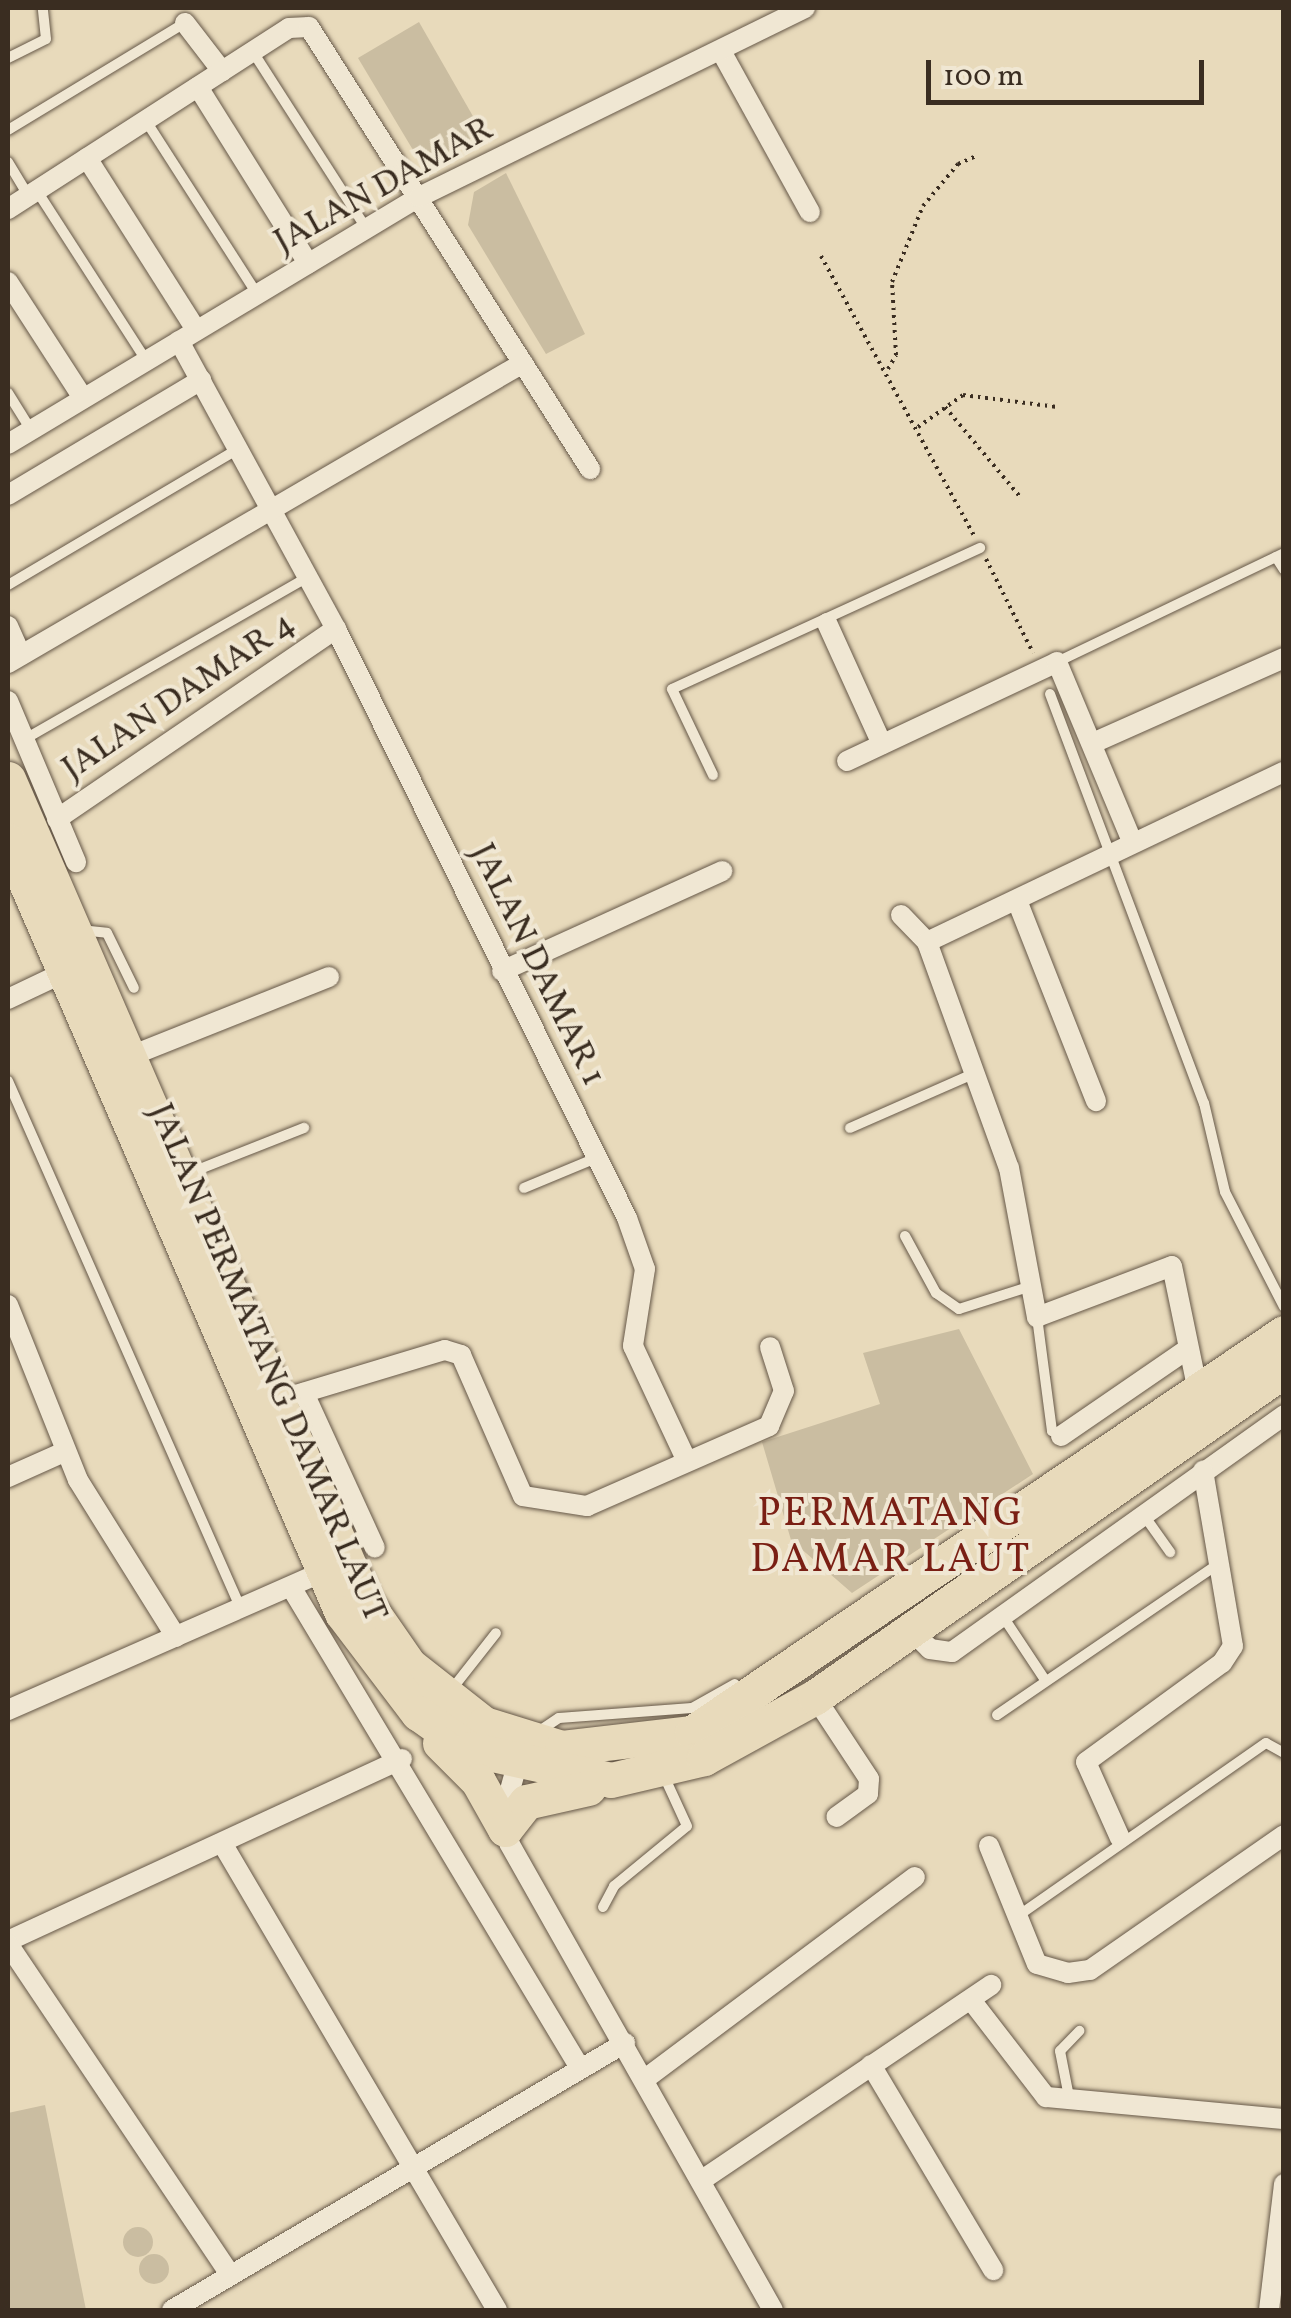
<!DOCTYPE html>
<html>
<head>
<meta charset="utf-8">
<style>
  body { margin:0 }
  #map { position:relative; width:1291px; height:2318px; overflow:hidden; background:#e8dabb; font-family:Vollkorn,serif }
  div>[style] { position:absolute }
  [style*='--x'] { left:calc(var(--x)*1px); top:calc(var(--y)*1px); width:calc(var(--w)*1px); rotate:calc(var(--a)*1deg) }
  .green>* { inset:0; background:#cabda1 }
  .round { border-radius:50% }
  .path>* { height:4px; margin-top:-2px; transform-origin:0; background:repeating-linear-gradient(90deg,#3a2d21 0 2.5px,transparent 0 7.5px) }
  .roads { filter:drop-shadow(0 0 2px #665848) drop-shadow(0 0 2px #665848) }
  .service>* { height:10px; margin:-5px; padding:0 5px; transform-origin:5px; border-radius:5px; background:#f0e7d3 }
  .minor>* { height:20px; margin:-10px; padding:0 10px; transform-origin:10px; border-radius:10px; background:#f0e7d3 }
  .trunk>* { height:35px; margin:-17.5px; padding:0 17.5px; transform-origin:17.5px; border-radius:17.5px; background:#e8dabb }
  span { translate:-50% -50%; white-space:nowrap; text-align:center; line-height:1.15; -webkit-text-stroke:8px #f0e7d3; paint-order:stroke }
  .street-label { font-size:35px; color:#3a2d21 }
  .quarter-label { font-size:40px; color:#7a1f14; letter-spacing:2.5px }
  .frame { position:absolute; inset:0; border:10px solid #3a2d21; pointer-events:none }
  .scale { position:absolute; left:926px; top:60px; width:278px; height:45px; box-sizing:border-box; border:5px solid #3a2d21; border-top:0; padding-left:12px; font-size:30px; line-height:35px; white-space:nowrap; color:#3a2d21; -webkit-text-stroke:8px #f0e7d3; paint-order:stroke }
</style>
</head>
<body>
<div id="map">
  <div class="green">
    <div style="clip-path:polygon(419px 22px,482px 132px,438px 158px,413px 150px,358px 58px)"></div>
    <div style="clip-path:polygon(506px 173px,585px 334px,546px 354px,468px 225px,474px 192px)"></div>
    <div style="clip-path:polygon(959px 1329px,1033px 1474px,852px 1593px,791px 1540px,762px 1442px,880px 1404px,863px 1353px)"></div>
    <div style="clip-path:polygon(45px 2105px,86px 2310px,8px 2310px,8px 2113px)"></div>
    <div class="round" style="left:123px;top:2227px;width:30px;height:30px"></div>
    <div class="round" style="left:139px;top:2254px;width:30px;height:30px"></div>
  </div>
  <div class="path">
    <div style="--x:821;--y:256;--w:320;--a:61.3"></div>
    <div style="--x:888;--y:369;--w:16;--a:-60"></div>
    <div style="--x:896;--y:355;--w:73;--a:-93.1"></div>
    <div style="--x:892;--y:282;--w:82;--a:-67.8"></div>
    <div style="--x:923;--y:206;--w:55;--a:-50.2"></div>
    <div style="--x:958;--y:164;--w:22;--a:-24"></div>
    <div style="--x:945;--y:407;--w:119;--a:50.1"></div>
    <div style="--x:918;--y:427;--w:55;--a:-35.4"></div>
    <div style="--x:963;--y:395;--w:95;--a:7.3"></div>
    <div style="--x:986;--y:559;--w:105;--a:63.4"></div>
  </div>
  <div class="roads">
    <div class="service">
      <div style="--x:253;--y:52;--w:209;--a:57.3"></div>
      <div style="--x:8;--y:58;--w:42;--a:-26.6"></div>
      <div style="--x:46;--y:39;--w:31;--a:-96"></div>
      <div style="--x:146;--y:121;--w:206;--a:57.3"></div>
      <div style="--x:8;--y:130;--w:207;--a:-31.2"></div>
      <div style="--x:8;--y:162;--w:39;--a:59"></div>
      <div style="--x:37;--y:191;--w:201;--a:57.2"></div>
      <div style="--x:8;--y:393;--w:44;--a:58.1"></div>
      <div style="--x:1276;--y:557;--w:15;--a:58"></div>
      <div style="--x:8;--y:585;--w:267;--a:-30.6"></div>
      <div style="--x:1057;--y:662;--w:252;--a:-25.6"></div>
      <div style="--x:1050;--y:694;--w:437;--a:69.4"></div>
      <div style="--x:1204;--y:1103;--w:91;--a:76.7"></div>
      <div style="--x:1225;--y:1192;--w:129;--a:62.8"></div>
      <div style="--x:25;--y:739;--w:326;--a:-29.8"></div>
      <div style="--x:713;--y:775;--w:95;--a:-115.5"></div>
      <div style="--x:672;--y:689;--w:339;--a:-24.6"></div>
      <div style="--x:80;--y:930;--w:27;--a:6"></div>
      <div style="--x:107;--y:933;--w:61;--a:63.9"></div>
      <div style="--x:8;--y:1081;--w:577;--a:66.19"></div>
      <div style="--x:850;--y:1128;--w:132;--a:-23.7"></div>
      <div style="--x:187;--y:1174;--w:126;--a:-21.5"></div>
      <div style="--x:524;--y:1188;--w:78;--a:-22.6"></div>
      <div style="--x:905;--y:1236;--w:65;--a:61.5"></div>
      <div style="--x:936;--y:1293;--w:28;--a:35"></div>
      <div style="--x:959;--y:1309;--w:76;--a:-17.7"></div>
      <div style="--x:1037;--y:1317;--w:115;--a:82.5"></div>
      <div style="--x:1052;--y:1431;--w:10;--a:29"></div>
      <div style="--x:1143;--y:1514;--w:47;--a:54.6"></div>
      <div style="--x:1002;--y:1615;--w:78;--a:56.5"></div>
      <div style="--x:452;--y:1689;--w:71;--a:-51.8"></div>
      <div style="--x:997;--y:1715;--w:268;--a:-34.3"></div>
      <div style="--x:538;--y:1732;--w:25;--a:-34"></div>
      <div style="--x:559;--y:1718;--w:133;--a:-4.3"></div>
      <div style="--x:692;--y:1708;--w:49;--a:-29.2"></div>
      <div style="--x:603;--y:1907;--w:24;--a:-62"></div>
      <div style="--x:614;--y:1886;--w:94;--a:-39.4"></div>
      <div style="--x:687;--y:1826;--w:55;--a:-114.7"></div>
      <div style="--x:1015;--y:1918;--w:306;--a:-34.9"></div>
      <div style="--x:1266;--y:1743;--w:21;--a:29"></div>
      <div style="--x:1070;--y:2102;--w:52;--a:-101.1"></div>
      <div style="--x:1060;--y:2051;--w:28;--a:-46"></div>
    </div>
    <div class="minor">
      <div style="--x:185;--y:23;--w:61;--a:52.4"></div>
      <div style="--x:721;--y:51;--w:184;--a:61.1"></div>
      <div style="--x:198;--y:87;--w:208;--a:58"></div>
      <div style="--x:87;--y:158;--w:204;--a:57.6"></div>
      <div style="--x:8;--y:209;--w:334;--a:-32.8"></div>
      <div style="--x:289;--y:28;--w:20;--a:-3"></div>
      <div style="--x:309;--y:27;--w:524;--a:57.55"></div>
      <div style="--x:8;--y:282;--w:138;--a:57.1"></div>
      <div style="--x:179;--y:341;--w:328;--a:61.4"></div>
      <div style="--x:336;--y:629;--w:657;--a:63.71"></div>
      <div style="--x:627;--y:1218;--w:54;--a:70.6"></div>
      <div style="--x:645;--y:1269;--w:78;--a:98.9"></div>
      <div style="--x:633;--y:1346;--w:125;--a:64.9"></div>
      <div style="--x:8;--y:444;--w:480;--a:-31"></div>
      <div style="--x:419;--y:197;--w:430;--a:-26.1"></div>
      <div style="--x:8;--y:495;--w:225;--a:-30.8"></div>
      <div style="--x:827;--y:623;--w:133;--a:65.6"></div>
      <div style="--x:8;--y:626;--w:32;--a:66"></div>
      <div style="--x:8;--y:663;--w:596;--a:-30.22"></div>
      <div style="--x:8;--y:701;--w:175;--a:67.1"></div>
      <div style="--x:1093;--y:743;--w:209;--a:-24"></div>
      <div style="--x:847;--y:761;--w:232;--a:-25.2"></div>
      <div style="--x:1057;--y:662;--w:194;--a:67.3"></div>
      <div style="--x:57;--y:819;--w:338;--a:-34.3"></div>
      <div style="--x:1018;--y:903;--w:213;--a:68.5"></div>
      <div style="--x:901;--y:915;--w:37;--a:46"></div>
      <div style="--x:927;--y:942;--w:240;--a:70.1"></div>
      <div style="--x:1009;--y:1168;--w:152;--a:79.4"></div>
      <div style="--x:1037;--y:1317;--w:144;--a:-20.7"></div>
      <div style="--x:1172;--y:1266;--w:129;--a:78.3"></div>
      <div style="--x:927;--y:942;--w:395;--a:-25.5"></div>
      <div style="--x:502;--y:971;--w:242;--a:-24.4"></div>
      <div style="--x:8;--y:999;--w:65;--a:-25.4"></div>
      <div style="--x:133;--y:1055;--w:211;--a:-21.7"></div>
      <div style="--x:8;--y:1305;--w:188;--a:68.2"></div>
      <div style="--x:78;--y:1480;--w:185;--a:58"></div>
      <div style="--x:304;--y:1393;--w:170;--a:65.4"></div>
      <div style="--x:279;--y:1400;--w:173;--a:-16.8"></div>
      <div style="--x:445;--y:1350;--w:17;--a:17"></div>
      <div style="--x:461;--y:1355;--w:154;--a:66.3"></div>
      <div style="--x:523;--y:1496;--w:65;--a:8.9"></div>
      <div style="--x:587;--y:1506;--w:199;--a:-23.7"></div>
      <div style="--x:769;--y:1426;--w:38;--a:-67"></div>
      <div style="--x:784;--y:1391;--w:46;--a:-107.7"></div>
      <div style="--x:1061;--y:1436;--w:148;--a:-34.5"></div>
      <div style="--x:8;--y:1477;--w:61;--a:-24.1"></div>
      <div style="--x:291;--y:1587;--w:561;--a:59"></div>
      <div style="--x:911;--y:1630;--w:27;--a:45"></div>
      <div style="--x:930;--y:1649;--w:22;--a:8"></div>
      <div style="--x:952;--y:1652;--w:408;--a:-35.5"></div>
      <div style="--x:815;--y:1697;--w:98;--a:56.6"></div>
      <div style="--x:869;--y:1779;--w:15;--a:94"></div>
      <div style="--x:868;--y:1794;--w:39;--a:144"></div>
      <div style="--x:8;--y:1710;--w:344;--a:-23.7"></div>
      <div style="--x:520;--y:1754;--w:56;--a:105.5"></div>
      <div style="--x:505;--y:1808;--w:35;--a:83"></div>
      <div style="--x:509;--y:1843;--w:536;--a:60.52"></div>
      <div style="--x:1120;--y:1838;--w:83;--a:-114.1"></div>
      <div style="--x:1086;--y:1762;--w:168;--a:-36.1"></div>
      <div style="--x:1222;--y:1663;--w:20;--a:-57"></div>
      <div style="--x:1233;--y:1646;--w:178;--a:-99.7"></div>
      <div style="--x:222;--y:1843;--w:542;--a:59.51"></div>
      <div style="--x:989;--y:1846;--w:127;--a:67.9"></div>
      <div style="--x:1037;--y:1964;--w:32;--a:16"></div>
      <div style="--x:1068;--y:1973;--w:22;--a:-8"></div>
      <div style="--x:1090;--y:1970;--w:236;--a:-34.8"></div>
      <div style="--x:8;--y:1941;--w:434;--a:-24.8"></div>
      <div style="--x:8;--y:1944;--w:398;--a:56.1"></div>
      <div style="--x:971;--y:2000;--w:123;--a:52.3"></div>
      <div style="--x:1046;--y:2097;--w:239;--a:5.3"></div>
      <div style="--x:871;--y:2065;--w:239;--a:59.2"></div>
      <div style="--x:645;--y:2079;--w:337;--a:-36.8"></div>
      <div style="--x:702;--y:2180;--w:349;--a:-34"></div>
      <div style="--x:172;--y:2310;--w:526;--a:-30.52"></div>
      <div style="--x:1269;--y:2310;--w:127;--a:-83.2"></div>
    </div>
    <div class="trunk">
      <div style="--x:8;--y:779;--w:895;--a:66.56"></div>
      <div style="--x:364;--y:1600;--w:79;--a:55.3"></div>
      <div style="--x:409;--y:1665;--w:95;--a:38.2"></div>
      <div style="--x:484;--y:1724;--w:82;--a:17.1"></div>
      <div style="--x:562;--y:1748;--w:131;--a:-6.6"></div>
      <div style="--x:692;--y:1733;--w:714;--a:-34.05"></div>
      <div style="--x:8;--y:841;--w:841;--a:66.6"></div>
      <div style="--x:342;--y:1613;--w:126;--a:52.8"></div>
      <div style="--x:418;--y:1713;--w:62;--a:35.2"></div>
      <div style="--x:469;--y:1749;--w:145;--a:12.3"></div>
      <div style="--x:611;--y:1780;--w:96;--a:-13.3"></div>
      <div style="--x:704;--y:1758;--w:127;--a:-28.8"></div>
      <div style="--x:815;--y:1697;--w:572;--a:-34.89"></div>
      <div style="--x:440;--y:1743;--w:54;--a:45"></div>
      <div style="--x:478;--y:1781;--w:55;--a:60.6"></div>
      <div style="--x:505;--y:1829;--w:34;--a:-52"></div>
      <div style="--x:526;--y:1802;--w:64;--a:-12.7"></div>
    </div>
  </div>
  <div class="street-label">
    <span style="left:384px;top:186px;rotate:-29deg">JALAN DAMAR</span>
    <span style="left:179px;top:697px;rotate:-34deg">JALAN DAMAR 4</span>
    <span style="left:537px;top:965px;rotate:64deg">JALAN DAMAR 1</span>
    <span style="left:267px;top:1363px;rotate:67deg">JALAN PERMATANG DAMAR LAUT</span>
  </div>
  <div class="quarter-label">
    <span style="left:891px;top:1538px">PERMATANG<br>DAMAR LAUT</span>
  </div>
  <div class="frame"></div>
  <div class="scale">100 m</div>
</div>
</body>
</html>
